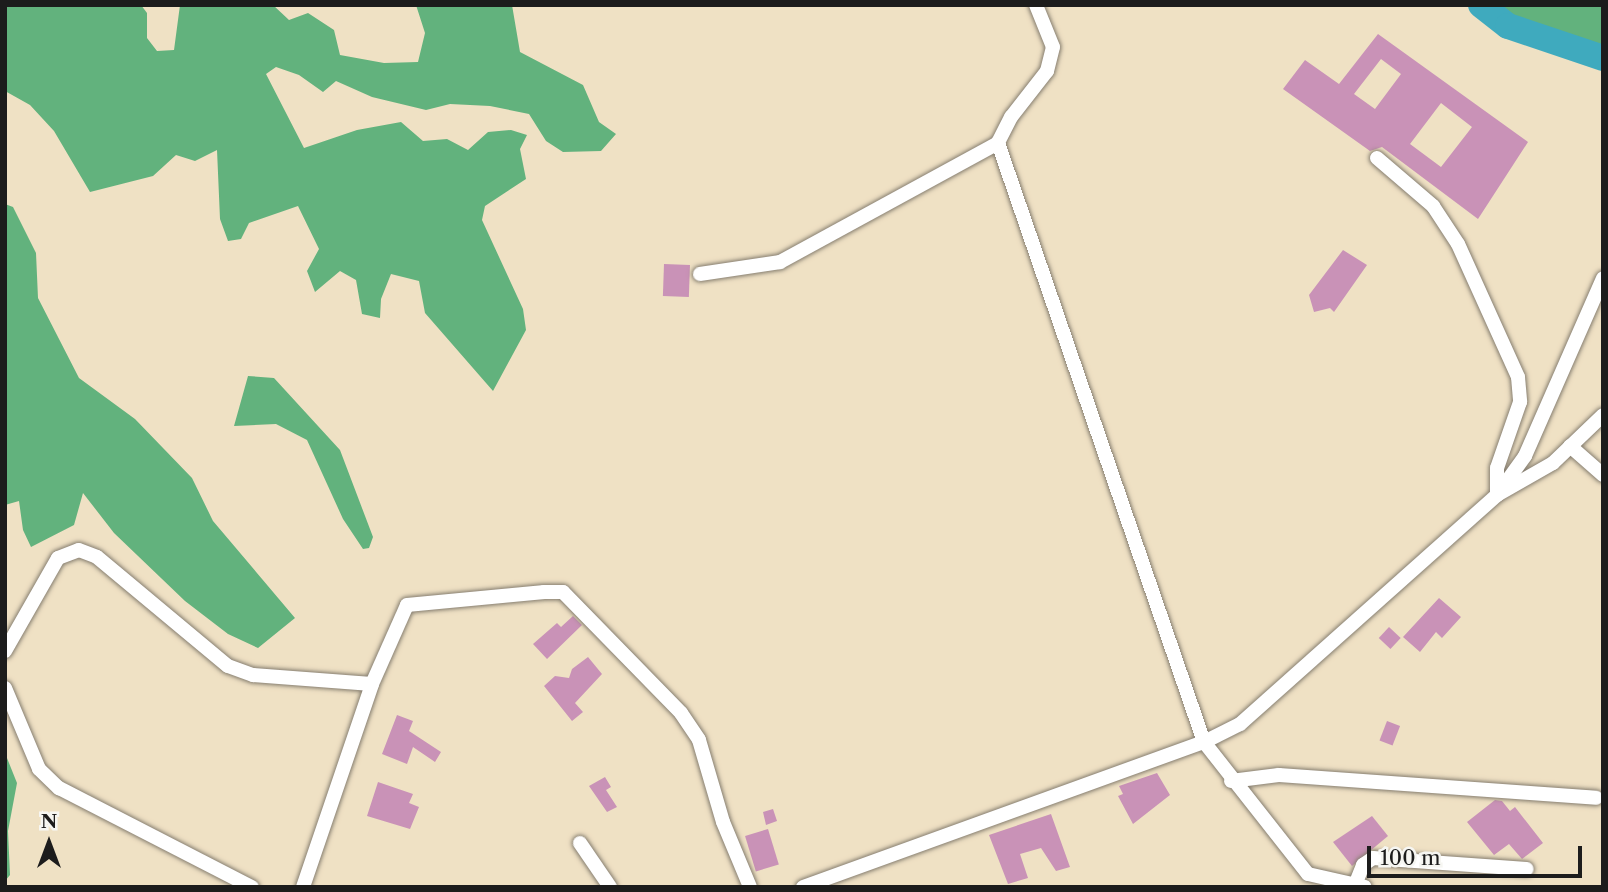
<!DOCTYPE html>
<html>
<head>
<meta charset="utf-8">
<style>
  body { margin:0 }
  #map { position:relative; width:1608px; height:892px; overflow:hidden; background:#efe1c4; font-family:"Libre Caslon Text",serif }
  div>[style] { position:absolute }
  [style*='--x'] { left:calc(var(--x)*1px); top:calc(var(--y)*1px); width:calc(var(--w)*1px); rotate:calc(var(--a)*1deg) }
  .forest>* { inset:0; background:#62b27d }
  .river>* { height:26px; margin:-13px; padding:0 13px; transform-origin:13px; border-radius:13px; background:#3faabe }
  .building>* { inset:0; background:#c992b7; transform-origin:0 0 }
  .roads { filter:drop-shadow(0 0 2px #867e70) drop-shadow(0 0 2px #867e70) }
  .minor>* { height:14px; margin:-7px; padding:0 7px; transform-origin:7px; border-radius:7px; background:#fff }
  span { translate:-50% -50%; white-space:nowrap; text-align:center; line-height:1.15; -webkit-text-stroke:5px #f6f6f2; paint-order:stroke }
  .frame { position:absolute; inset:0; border:7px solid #1c1c1c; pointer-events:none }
  .north { position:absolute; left:14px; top:808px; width:70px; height:70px; -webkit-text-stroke:5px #f6f6f2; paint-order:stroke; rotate:0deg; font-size:19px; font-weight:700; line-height:28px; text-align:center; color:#1c1c1c }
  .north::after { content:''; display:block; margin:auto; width:24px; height:32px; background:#1c1c1c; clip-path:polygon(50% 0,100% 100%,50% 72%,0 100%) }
  .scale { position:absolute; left:1367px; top:846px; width:215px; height:32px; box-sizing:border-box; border:4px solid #1c1c1c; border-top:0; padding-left:9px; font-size:21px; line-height:24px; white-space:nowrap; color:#1c1c1c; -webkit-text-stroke:5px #f6f6f2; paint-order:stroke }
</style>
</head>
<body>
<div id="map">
  <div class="forest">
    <div style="clip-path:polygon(5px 5px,141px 5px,147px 13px,147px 38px,157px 51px,174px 50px,180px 5px,273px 5px,289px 20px,308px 13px,334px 30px,340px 55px,384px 63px,418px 62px,425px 33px,416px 5px,512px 5px,520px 52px,583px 85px,599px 122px,616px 134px,601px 151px,563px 152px,546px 141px,529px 114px,490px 106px,450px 104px,426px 110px,372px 97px,336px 81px,323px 92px,299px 75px,276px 67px,266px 74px,304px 148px,357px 130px,401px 122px,423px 141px,447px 139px,468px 150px,488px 132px,511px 130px,527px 135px,520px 149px,526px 179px,485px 206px,482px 220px,523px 309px,526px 330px,493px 391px,425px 313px,419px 281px,391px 274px,381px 299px,380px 318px,362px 314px,356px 280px,340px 271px,315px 292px,307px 271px,319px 249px,298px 206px,249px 223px,241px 239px,228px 241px,220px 219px,217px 150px,195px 161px,176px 155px,153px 176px,90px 192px,54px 131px,30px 105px,5px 91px)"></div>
    <div style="clip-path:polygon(1486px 5px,1603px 5px,1603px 54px,1509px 24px)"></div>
    <div style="clip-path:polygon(5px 204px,13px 207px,36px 253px,38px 298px,79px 378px,135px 419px,192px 478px,213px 521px,295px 618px,258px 648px,228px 634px,185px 601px,114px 533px,83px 493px,74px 525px,31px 547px,23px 530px,19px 501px,5px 505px)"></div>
    <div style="clip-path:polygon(248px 376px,274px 378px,340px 450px,373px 537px,369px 548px,363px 549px,343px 519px,307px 440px,276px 424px,234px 426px)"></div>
    <div style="clip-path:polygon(5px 753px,17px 783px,8px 831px,10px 875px,5px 881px)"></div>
  </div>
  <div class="river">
    <div style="--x:1481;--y:5;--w:34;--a:38"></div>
    <div style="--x:1508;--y:26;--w:100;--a:18.6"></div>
  </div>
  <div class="building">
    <div style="clip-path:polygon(evenodd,1378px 34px,1528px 142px,1478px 219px,1382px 147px,1370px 151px,1283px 89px,1305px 60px,1339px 84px,1378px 34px,1381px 59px,1401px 74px,1375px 109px,1354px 94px,1381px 59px,1378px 34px,1441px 103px,1472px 127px,1441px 167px,1410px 144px,1441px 103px)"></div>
    <div style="clip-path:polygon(1343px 250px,1367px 265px,1334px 312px,1330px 308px,1314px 312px,1309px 295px)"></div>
    <div style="left:664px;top:264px;width:26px;height:32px;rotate:2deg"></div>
    <div style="clip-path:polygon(1439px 598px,1461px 617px,1442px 638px,1436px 632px,1420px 652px,1403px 637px)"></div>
    <div style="clip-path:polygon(573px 616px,582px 625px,547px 659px,533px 644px,557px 623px,561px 627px)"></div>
    <div style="left:1389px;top:627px;width:16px;height:15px;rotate:43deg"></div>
    <div style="clip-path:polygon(588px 657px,602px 674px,575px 703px,583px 712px,572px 721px,544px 686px,555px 676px,569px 678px,572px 669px)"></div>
    <div style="clip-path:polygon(397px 715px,413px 721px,409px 731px,441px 752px,435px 762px,413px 747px,407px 764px,382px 754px)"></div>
    <div style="left:1387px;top:721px;width:14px;height:21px;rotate:21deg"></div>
    <div style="clip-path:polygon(1157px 773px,1170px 795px,1133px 824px,1118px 796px,1123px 794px,1119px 786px)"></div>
    <div style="clip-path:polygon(605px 777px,611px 787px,606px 790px,617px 807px,607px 812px,589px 786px)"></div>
    <div style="clip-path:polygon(378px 782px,413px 794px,409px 803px,419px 807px,410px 829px,367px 816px)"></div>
    <div style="clip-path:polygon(1495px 800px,1502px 801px,1510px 811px,1515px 807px,1543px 843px,1522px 859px,1509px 844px,1494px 855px,1467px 822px)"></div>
    <div style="clip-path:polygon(773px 809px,777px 821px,766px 825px,763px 812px)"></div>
    <div style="clip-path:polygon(1051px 814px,1070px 867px,1056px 871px,1041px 848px,1020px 854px,1028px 878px,1008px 884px,989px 835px)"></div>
    <div style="clip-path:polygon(1372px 816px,1388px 836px,1352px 866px,1333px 842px)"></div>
    <div style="left:768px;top:829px;width:37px;height:24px;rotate:73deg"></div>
  </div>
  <div class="roads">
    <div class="minor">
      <div style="--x:1036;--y:5;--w:45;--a:68"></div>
      <div style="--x:1053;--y:47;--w:25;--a:104"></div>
      <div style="--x:1047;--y:71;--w:58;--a:128"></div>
      <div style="--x:1011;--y:117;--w:29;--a:117"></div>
      <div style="--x:998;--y:143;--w:633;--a:71.02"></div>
      <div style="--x:1204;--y:742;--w:168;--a:51.8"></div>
      <div style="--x:1308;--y:874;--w:58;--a:12.8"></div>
      <div style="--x:1377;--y:158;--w:74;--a:40.6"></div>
      <div style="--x:1433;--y:206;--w:45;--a:56.7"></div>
      <div style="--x:1458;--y:244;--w:146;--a:65.7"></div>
      <div style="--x:1518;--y:377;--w:25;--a:85"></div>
      <div style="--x:1520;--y:402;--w:70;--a:109.2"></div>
      <div style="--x:1497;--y:468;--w:27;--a:90"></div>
      <div style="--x:1497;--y:495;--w:64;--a:-29.7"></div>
      <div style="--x:1553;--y:463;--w:69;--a:-43.8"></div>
      <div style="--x:700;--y:274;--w:81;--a:-8.5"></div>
      <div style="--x:780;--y:262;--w:248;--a:-28.6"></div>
      <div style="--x:1570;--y:446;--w:44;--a:41.3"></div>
      <div style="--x:5;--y:651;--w:107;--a:-60.3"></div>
      <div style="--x:58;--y:558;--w:22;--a:-21"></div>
      <div style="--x:79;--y:550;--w:19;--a:21"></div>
      <div style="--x:97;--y:557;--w:170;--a:39.8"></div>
      <div style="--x:228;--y:666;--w:27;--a:20"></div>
      <div style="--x:253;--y:675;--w:119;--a:4.3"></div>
      <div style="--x:5;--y:688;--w:88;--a:67.2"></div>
      <div style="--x:39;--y:769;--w:28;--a:44"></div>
      <div style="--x:59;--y:788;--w:217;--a:27.2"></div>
      <div style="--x:1231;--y:781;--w:48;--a:-7.1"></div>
      <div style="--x:1279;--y:775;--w:318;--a:4.1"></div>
      <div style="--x:580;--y:843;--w:53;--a:55.7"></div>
      <div style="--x:1355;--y:885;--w:22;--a:-68"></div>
      <div style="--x:1363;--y:865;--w:12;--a:-35"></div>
      <div style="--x:1373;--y:858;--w:154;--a:4.1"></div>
      <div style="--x:303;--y:887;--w:214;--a:-71.2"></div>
      <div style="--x:372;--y:684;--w:86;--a:-66.1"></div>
      <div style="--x:407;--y:605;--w:138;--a:-5.4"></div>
      <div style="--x:544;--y:592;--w:19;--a:0"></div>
      <div style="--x:563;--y:592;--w:169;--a:45.7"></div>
      <div style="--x:681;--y:713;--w:32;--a:56"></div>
      <div style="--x:699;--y:740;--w:85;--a:73.7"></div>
      <div style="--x:723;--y:822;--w:70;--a:67.4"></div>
      <div style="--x:803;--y:887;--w:426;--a:-19.9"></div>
      <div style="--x:1204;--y:742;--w:40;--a:-26.6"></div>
      <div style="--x:1240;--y:724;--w:344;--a:-41.7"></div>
      <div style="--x:1497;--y:495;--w:48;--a:-54.3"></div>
      <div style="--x:1525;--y:456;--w:194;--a:-66.3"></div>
    </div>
  </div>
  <div class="frame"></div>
  <div class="north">N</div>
  <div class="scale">100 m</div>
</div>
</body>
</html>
